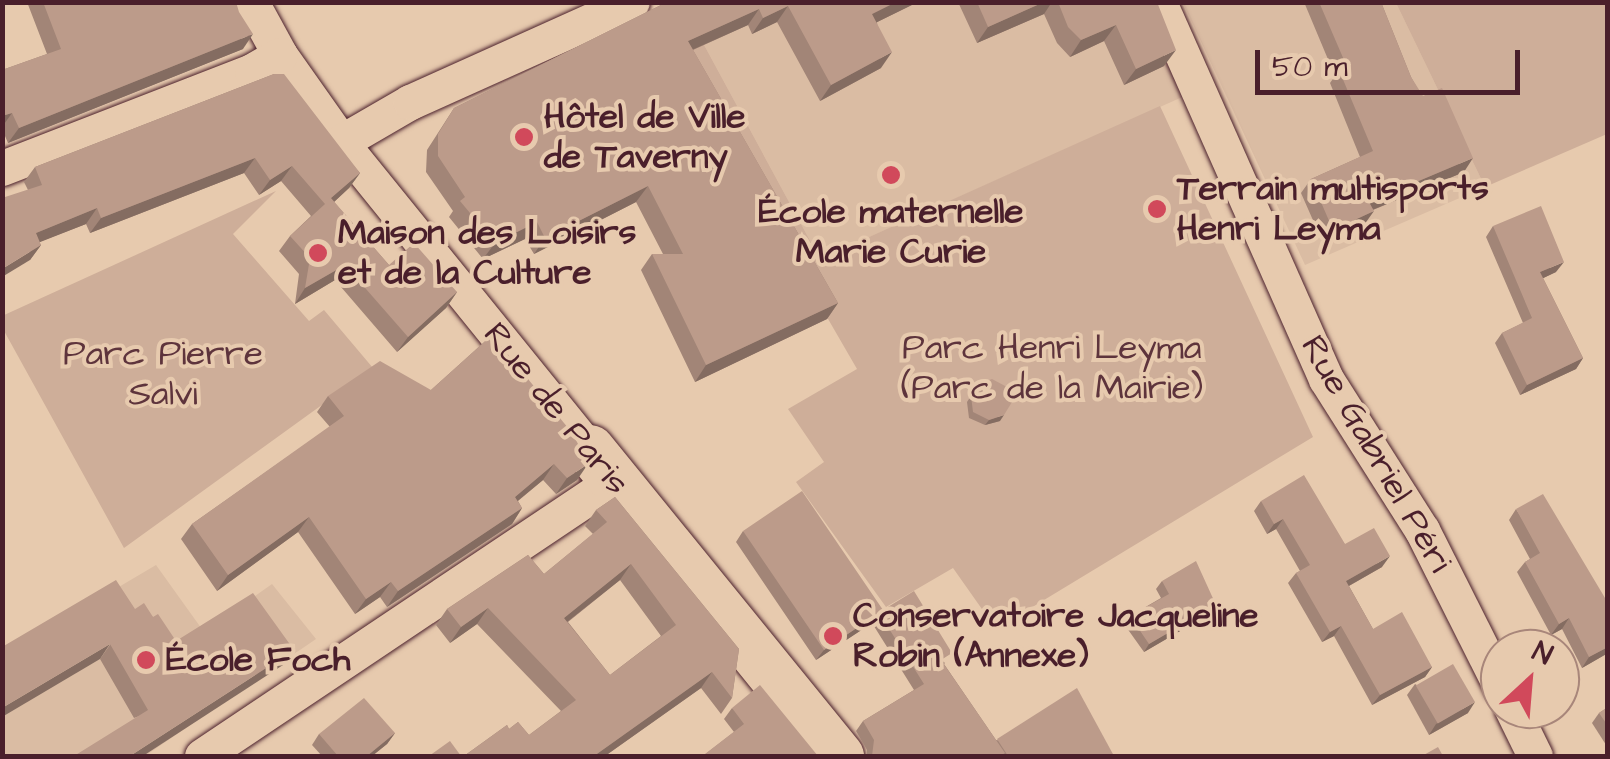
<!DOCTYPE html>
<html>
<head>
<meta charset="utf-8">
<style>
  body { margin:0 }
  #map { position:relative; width:1610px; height:759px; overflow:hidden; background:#e7caae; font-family:"Architects Daughter",sans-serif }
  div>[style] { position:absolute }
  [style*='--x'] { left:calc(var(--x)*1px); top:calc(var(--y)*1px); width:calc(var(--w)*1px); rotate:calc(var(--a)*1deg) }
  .built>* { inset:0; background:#dabca3 }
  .green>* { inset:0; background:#ceae99 }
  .roads { filter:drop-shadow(0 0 2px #4a1f2b) drop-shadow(0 0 2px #4a1f2b) }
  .street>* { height:35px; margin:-17.5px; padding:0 17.5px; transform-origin:17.5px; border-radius:17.5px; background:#e7caae }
  .secondary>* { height:50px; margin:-25px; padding:0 25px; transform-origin:25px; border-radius:25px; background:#e7caae }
  .wall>* { inset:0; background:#a28577 }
  .shaded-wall>* { inset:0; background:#846c61 }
  .building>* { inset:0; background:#bc9b8a; transform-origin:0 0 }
  .dots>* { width:28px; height:28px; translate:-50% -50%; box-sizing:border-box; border:5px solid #e7caae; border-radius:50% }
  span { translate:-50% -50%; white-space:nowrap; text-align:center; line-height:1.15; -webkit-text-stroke:8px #e7caae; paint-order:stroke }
  .poi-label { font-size:35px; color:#4a1f2b; font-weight:700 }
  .left { translate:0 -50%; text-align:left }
  .park-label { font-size:35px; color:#5e343c }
  .street-label { font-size:35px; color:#4a1f2b }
  .frame { position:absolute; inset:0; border:5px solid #4a1f2b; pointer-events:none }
  .north { position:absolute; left:1480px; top:629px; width:100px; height:100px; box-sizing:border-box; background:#e7caae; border:2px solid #a8867a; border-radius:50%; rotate:26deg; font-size:28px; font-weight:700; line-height:40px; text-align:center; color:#4a1f2b }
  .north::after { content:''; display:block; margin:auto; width:35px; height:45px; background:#d1495b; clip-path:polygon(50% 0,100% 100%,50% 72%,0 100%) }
  .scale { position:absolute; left:1255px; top:50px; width:265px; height:45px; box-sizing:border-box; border:5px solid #4a1f2b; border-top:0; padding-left:12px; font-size:30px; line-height:35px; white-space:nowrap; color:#4a1f2b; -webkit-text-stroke:8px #e7caae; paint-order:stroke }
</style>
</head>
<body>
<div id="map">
  <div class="built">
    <div style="clip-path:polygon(690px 2px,1159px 3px,1198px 90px,820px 259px,683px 6px)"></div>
    <div style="clip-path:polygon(1183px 3px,1396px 3px,1485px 187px,1305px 265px)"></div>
    <div style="clip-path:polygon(156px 565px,204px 632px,272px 584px,316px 639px,145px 756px,3px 756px,2px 656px)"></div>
  </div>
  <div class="green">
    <div style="clip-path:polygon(1396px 3px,1607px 3px,1607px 134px,1485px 187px)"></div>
    <div style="clip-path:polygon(683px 6px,820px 259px,1160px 106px,1313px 437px,996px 629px,953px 568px,886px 607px,796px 482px,824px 462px,788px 409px,857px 369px,655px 20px)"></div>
    <div style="clip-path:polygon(276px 191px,233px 234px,309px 321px,324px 310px,373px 368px,124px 548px,3px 329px,2px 316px)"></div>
  </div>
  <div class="roads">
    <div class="street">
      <div style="--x:251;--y:2;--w:60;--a:61.3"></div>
      <div style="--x:280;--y:55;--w:116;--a:54.8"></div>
      <div style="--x:347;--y:150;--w:386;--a:51"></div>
      <div style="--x:1159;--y:2;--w:412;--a:66.1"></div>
      <div style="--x:1326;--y:379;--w:179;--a:57.6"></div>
      <div style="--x:1422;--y:530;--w:174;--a:63.3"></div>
      <div style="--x:341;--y:142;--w:80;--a:-30.1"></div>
      <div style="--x:410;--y:102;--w:243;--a:-24.2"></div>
      <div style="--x:2;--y:168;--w:268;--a:-21.2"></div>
      <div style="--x:252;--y:71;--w:32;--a:-30"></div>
      <div style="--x:1512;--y:709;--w:52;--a:63.9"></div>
      <div style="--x:202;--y:756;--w:497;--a:-33.8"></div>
    </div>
    <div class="secondary">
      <div style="--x:590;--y:450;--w:395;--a:50.9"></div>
    </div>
  </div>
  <div class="wall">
    <div style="clip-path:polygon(27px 2px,236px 2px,243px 49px,8px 143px,2px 129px,2px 70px,47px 54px)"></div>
    <div style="clip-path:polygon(667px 2px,918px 2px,877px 22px,881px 68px,820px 101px,777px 22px,752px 34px,748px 25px,693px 50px,838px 303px,827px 319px,695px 382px,641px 270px,652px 254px,663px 254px,636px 202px,534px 254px,525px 239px,483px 259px,449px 217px,453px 211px,426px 172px,427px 150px,454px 108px)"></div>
    <div style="clip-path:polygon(958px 2px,1157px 2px,1164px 66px,1124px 85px,1104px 41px,1070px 57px,1057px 43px,1044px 14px,977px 43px)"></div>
    <div style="clip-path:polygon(1304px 2px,1381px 2px,1411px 77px,1464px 172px,1373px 210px,1364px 225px,1323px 243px,1301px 193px,1311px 179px,1360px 157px,1330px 83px,1335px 76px)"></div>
    <div style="clip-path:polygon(274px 74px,360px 173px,349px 188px,334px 202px,389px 265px,457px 292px,446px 308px,397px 352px,335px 280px,295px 304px,299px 274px,279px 251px,290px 236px,311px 216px,281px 181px,259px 195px,244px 173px,90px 233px,86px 224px,39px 242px,41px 245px,30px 260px,28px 190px,24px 182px,35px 167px)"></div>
    <div style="clip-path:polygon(1493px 226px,1556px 272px,1543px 278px,1583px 358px,1576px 369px,1520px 395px,1495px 343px,1502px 333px,1523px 323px,1486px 237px)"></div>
    <div style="clip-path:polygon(492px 335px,577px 480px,556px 494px,543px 480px,518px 501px,522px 508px,512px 524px,387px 607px,380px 597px,355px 614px,298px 532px,217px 591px,181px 539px,192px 524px,330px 427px,317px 412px,328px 396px,431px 390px)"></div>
    <div style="clip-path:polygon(979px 384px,1000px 421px,985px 425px,969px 418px,967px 402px)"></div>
    <div style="clip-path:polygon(evenodd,615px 497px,739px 649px,732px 698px,721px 714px,701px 688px,605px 756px,464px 756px,507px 725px,509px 729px,518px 722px,529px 735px,561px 711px,477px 624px,450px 643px,436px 625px,447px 609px,528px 555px,544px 574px,593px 534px,585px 526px,596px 510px,615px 497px,620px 580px,661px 636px,610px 675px,568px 622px,620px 580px)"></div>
    <div style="clip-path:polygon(1261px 501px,1345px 544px,1382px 567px,1349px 586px,1373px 629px,1432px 667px,1425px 677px,1372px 705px,1334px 636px,1322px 642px,1288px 583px,1296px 573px,1300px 571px,1276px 529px,1267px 534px,1254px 511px)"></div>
    <div style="clip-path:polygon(1516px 509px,1608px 653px,1582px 668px,1562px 629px,1551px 635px,1517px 572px,1525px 562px,1530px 559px,1509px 520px)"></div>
    <div style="clip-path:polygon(743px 531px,883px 610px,945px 663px,944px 664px,996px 740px,1114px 756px,867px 756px,867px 750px,856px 731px,863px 721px,914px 690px,872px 623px,816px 660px,736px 542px)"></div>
    <div style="clip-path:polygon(1162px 581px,1211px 613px,1144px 652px,1124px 624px,1130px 616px,1161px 598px,1156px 589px)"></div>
    <div style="clip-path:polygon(135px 609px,153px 617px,176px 641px,294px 650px,283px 665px,134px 718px,100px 659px)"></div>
    <div style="clip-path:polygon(1415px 684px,1468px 713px,1429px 735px,1407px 695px)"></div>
    <div style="clip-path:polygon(1608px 707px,1608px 748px,1592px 723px,1599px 713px)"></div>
    <div style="clip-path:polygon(732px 708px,818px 756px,703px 756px,734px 732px,724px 719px)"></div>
    <div style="clip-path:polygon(395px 733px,387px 744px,372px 756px,322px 756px,312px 745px,319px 734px)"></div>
  </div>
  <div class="shaded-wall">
    <div style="clip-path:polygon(896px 2px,918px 2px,861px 30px,872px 14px)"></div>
    <div style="clip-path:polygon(1044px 2px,1052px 2px,1044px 14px,977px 43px,988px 27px)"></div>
    <div style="clip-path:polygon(788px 6px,777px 22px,752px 34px,763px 18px)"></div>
    <div style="clip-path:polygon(759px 9px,748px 25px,676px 57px,688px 41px)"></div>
    <div style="clip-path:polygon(1116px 25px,1104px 41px,1070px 57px,1081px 40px)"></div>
    <div style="clip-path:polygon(253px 34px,243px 49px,8px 143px,19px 128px)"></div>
    <div style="clip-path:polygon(1176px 50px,1164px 66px,1124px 85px,1136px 69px)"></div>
    <div style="clip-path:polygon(892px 52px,881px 68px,820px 101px,831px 85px)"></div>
    <div style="clip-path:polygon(12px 113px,2px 127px,2px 116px)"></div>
    <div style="clip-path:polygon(255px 158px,244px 173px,90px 233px,101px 218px)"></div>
    <div style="clip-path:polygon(1473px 158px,1464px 172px,1360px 215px,1369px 202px)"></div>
    <div style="clip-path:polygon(292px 166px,281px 181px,259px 195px,270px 180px)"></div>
    <div style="clip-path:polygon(360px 173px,349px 188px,321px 214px,331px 198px)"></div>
    <div style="clip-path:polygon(648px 186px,636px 202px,534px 254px,545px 238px)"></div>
    <div style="clip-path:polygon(97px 208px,86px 224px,25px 248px,36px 233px)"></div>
    <div style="clip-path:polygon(1374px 211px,1364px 225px,1323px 243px,1333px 230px)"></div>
    <div style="clip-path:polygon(537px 222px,525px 239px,483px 259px,495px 243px)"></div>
    <div style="clip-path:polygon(41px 245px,30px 260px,2px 277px,2px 269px)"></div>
    <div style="clip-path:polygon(1564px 262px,1556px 272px,1533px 283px,1540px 272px)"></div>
    <div style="clip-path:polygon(345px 265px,335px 280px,295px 304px,305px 288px)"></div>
    <div style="clip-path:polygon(457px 292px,446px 308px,397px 352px,408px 337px)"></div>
    <div style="clip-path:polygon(838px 303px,827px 319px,695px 382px,706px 365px)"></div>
    <div style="clip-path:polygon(1583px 358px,1576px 369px,1520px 395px,1527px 385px)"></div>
    <div style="clip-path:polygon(1004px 415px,1000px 421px,985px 425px,989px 420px)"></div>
    <div style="clip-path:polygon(554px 464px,543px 480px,504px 512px,515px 497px)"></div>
    <div style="clip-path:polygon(588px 464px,577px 480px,556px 494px,567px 478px)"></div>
    <div style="clip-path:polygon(522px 508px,512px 524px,387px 607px,398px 591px)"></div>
    <div style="clip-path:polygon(309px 517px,298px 532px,217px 591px,228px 575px)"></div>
    <div style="clip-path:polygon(1283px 519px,1276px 529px,1267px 534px,1274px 524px)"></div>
    <div style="clip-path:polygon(1390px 556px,1382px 567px,1338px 592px,1346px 581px)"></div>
    <div style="clip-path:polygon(631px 564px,620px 580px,553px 633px,564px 618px)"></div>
    <div style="clip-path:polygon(391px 582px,380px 597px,355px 614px,366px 599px)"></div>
    <div style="clip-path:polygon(1216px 605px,1211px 613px,1144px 652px,1149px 644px)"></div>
    <div style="clip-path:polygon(488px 608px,477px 624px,450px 643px,461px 627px)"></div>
    <div style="clip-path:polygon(879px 613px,872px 623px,816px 660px,824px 650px)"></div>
    <div style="clip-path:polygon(1569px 618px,1562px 629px,1551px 635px,1559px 624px)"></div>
    <div style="clip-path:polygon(1341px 626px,1334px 636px,1322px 642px,1330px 632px)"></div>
    <div style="clip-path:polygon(110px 644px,100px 659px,2px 717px,2px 708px)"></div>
    <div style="clip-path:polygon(1608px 647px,1608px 653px,1582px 668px,1589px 657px)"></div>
    <div style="clip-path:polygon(294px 650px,283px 665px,143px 756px,130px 756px)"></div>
    <div style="clip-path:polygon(1432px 667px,1425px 677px,1372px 705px,1380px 695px)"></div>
    <div style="clip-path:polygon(712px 672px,701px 688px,605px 756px,594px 756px)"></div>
    <div style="clip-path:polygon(1475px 702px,1468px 713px,1429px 735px,1436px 724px)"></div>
    <div style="clip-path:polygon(395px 733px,387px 744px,372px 756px,367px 756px)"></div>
  </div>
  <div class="building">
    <div style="clip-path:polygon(43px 2px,236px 2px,239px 12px,253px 34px,19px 128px,12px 113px,2px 116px,2px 70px,61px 49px)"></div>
    <div style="clip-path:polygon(667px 2px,896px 2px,872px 14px,892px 52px,831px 85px,788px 6px,763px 18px,759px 9px,688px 41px,838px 303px,706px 365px,652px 254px,683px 254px,648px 186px,545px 238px,537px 222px,495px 243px,460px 201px,465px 197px,438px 156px,438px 134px,454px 108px)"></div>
    <div style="clip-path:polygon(977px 2px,1044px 2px,988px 27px)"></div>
    <div style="clip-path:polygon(1058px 2px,1157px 2px,1176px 50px,1136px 69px,1116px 25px,1081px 40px,1068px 27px)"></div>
    <div style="clip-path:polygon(1319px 2px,1381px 2px,1411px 77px,1423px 96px,1442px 88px,1473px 158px,1369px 202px,1374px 211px,1333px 230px,1311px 179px,1373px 151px,1339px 70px,1347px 67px)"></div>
    <div style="clip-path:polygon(274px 74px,284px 74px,360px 173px,331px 198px,389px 265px,414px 243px,457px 292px,408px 337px,345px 265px,305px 288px,310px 258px,290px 236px,325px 204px,292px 166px,270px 180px,255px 158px,101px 218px,97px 208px,36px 233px,41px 245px,2px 269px,2px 198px,42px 185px,35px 167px)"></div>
    <div style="clip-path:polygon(1541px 206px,1564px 262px,1540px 272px,1583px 358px,1527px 385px,1502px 333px,1532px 318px,1493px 226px)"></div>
    <div style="clip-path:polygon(492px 335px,573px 434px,588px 464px,567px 478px,554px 464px,515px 497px,522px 508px,398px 591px,391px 582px,366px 599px,309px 517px,228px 575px,192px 524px,344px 416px,328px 396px,380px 361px,431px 390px)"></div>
    <div style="clip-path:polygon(992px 379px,1007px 387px,1012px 402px,1004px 415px,989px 420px,973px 412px,971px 396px,979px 384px)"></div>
    <div style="clip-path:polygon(1304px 475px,1345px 544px,1374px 528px,1390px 556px,1346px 581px,1373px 629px,1402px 612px,1432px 667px,1380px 695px,1341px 626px,1330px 632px,1296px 573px,1310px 565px,1283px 519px,1274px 524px,1261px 501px)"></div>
    <div style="clip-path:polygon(802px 491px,883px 610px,914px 591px,952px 653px,941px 660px,1005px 753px,1000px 756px,872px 756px,874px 740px,863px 721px,924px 684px,879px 613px,824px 650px,743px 531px)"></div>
    <div style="clip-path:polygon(1543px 494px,1608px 603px,1608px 647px,1589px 657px,1569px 618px,1559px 624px,1525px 562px,1540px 553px,1516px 509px)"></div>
    <div style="clip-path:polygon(evenodd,615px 497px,739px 649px,732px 698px,712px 672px,594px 756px,464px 756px,507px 725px,509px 729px,518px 722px,529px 735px,576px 700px,488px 608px,461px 627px,447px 609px,528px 555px,544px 574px,607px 522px,596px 510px,615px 497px,631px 564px,676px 625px,610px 675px,564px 618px,631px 564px)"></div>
    <div style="clip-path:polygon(1196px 561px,1216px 605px,1149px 644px,1130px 616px,1169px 594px,1162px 581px)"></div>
    <div style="clip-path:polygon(116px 580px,135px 609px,144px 603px,153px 617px,158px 614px,176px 641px,253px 593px,294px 650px,130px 756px,74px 756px,148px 710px,110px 644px,2px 708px,2px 647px)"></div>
    <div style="left:1453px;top:664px;width:44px;height:43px;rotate:60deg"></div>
    <div style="clip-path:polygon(760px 685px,818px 756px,707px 756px,705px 754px,744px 724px,732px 708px)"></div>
    <div style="clip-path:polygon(1077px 688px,1114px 756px,1008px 756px,997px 739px)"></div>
    <div style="clip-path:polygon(364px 698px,395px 733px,367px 756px,338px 756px,319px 734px)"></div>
    <div style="clip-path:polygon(1608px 707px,1608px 726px,1599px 713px)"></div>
    <div style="clip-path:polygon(450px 741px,461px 756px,429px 756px)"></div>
    <div style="clip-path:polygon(1438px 747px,1443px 756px,1422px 756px)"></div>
  </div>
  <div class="dots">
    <div style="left:524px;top:137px;background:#d1495b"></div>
    <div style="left:891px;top:175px;background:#d1495b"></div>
    <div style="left:1157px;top:209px;background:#d1495b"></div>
    <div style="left:318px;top:253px;background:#d1495b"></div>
    <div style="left:833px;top:636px;background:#d1495b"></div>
    <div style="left:146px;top:660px;background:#d1495b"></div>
  </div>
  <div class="poi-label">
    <span class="left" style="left:544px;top:137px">Hôtel de Ville<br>de Taverny</span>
    <span class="left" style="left:1177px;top:209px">Terrain multisports<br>Henri Leyma</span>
    <span style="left:891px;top:232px">École maternelle<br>Marie Curie</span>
    <span class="left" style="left:338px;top:253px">Maison des Loisirs<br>et de la Culture</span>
    <span class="left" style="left:853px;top:636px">Conservatoire Jacqueline<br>Robin (Annexe)</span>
    <span class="left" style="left:166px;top:660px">École Foch</span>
  </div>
  <div class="park-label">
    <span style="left:1052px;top:368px">Parc Henri Leyma<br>(Parc de la Mairie)</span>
    <span style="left:163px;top:374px">Parc Pierre<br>Salvi</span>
  </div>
  <div class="street-label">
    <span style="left:556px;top:409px;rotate:51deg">Rue de Paris</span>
    <span style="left:1376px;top:454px;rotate:60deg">Rue Gabriel Péri</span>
  </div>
  <div class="frame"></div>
  <div class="north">N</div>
  <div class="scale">50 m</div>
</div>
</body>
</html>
